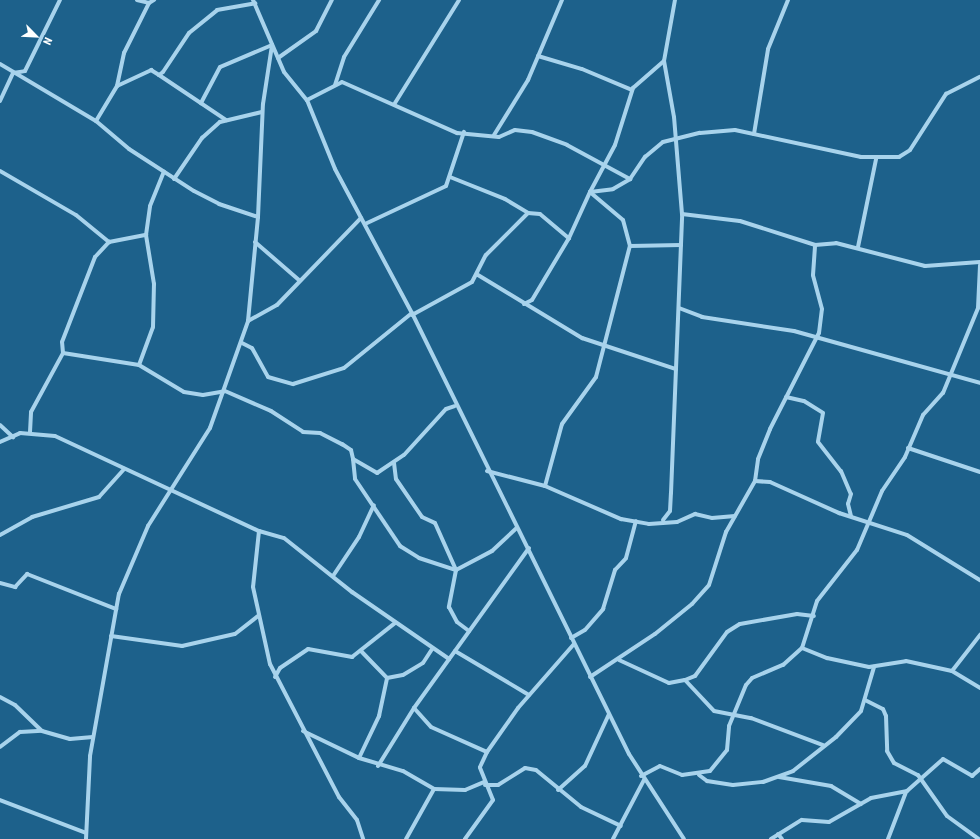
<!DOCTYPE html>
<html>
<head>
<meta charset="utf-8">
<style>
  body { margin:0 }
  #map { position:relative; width:980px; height:839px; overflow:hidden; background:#1d618b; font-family:"Roboto Condensed",sans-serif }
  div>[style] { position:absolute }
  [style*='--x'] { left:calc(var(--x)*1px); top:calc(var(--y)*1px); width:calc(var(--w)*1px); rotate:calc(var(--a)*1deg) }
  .street>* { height:4px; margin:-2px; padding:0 2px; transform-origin:2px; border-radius:2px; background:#a8d3ec }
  span { translate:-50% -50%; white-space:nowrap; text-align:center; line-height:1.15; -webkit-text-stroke:3px #1d618b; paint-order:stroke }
  .north { position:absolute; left:16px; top:16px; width:40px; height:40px; -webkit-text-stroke:3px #1d618b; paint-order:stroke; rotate:114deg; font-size:11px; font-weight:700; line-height:16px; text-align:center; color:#fff }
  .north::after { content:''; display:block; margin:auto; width:14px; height:18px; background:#fff; clip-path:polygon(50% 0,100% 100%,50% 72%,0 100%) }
</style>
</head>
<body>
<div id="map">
  <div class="street">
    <div style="--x:137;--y:0;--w:12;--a:14"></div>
    <div style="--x:149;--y:3;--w:6;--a:-31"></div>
    <div style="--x:253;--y:0;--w:78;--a:66.7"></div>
    <div style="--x:284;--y:72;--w:36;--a:51"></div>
    <div style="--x:307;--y:100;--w:74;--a:67.9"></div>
    <div style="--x:335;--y:169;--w:163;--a:61.9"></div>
    <div style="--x:412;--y:313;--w:491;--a:63.8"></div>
    <div style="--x:629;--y:754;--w:101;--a:57.1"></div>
    <div style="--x:538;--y:56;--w:46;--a:16.5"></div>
    <div style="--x:582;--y:69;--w:54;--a:22.8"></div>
    <div style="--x:278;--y:58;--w:47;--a:-35.4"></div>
    <div style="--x:316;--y:31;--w:35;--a:-63"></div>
    <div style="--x:0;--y:64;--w:112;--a:30.7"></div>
    <div style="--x:96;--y:121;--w:43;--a:40.3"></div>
    <div style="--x:129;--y:149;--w:77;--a:32.9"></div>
    <div style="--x:194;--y:191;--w:28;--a:27"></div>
    <div style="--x:219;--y:204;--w:41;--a:18.4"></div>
    <div style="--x:159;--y:75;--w:81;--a:33.9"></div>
    <div style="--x:335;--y:85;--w:29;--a:-72"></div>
    <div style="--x:344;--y:57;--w:67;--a:-58.4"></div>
    <div style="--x:117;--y:86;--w:38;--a:-25"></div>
    <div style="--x:151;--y:70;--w:9;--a:32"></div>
    <div style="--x:159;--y:75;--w:5;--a:-37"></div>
    <div style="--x:163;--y:72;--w:47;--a:-56.3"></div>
    <div style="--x:189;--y:33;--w:36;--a:-39"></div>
    <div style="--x:217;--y:10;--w:39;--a:-10"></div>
    <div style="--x:307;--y:100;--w:39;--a:-27"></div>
    <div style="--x:342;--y:82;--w:126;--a:23.9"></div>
    <div style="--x:457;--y:133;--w:42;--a:5.4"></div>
    <div style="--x:499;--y:137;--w:17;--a:-24"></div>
    <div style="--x:515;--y:130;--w:17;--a:7"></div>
    <div style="--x:532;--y:132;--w:37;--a:20"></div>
    <div style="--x:567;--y:145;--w:72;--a:28.4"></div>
    <div style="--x:0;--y:101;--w:31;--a:-65"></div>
    <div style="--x:13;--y:73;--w:12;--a:-9"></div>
    <div style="--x:25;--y:71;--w:79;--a:-63.8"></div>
    <div style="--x:395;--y:103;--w:121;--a:-58.1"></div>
    <div style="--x:96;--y:121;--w:41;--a:-59"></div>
    <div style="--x:117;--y:86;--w:34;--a:-78"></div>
    <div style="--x:124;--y:53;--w:56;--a:-63.4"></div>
    <div style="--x:754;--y:134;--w:86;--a:-80.6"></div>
    <div style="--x:768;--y:49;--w:53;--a:-67.8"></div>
    <div style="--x:494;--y:135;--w:65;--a:-58.3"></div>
    <div style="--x:528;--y:80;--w:87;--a:-67"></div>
    <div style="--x:0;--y:171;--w:88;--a:30.1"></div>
    <div style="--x:76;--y:215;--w:43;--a:39.3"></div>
    <div style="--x:450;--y:177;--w:59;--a:21.8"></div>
    <div style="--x:505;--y:199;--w:27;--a:31"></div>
    <div style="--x:174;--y:179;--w:50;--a:-55.7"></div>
    <div style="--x:202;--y:138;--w:24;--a:-42"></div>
    <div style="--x:220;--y:122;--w:43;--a:-13.4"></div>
    <div style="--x:682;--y:214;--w:58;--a:6.9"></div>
    <div style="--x:740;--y:221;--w:79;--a:17.7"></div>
    <div style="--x:815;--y:245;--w:21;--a:-5"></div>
    <div style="--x:836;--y:243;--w:92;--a:14.5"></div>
    <div style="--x:925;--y:266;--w:55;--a:-4.2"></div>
    <div style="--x:365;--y:224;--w:89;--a:-25.1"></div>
    <div style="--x:446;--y:186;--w:57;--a:-71.6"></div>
    <div style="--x:255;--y:242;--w:58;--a:40.8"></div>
    <div style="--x:630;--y:246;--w:51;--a:-1.1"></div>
    <div style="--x:858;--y:247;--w:90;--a:-78.4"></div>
    <div style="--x:478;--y:275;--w:122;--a:31.2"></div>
    <div style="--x:582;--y:338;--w:99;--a:18.3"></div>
    <div style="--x:524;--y:304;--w:9;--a:-27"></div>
    <div style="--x:532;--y:300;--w:72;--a:-59.2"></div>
    <div style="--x:679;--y:308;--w:25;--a:21"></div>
    <div style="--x:702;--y:317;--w:93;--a:8.7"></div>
    <div style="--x:794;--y:331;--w:193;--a:15.6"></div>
    <div style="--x:412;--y:315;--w:68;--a:-28.8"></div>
    <div style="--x:472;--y:282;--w:30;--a:-63"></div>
    <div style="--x:486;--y:255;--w:59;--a:-45"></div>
    <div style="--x:528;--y:213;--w:12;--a:5"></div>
    <div style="--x:540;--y:214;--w:38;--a:40"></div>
    <div style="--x:569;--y:238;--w:51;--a:-65.5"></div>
    <div style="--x:590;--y:192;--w:23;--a:-7"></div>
    <div style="--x:613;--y:189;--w:20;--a:-30"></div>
    <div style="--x:630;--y:179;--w:27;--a:-56"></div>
    <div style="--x:645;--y:157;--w:23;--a:-40"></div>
    <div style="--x:663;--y:142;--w:38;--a:-14"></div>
    <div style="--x:700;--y:133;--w:35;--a:-5"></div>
    <div style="--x:735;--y:130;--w:129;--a:12.1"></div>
    <div style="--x:861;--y:157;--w:38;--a:0"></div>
    <div style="--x:899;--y:157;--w:13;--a:-32"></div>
    <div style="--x:910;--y:150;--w:67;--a:-57.3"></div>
    <div style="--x:946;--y:94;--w:38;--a:-27"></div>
    <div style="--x:248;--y:321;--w:33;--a:-29"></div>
    <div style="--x:277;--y:305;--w:121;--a:-46"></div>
    <div style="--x:242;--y:343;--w:11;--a:27"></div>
    <div style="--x:252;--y:348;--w:33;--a:61"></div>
    <div style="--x:268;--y:377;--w:26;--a:16"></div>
    <div style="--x:293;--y:384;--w:53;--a:-17.4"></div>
    <div style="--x:344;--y:368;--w:87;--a:-39"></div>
    <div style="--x:63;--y:353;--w:77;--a:9"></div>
    <div style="--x:139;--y:365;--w:52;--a:31"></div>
    <div style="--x:184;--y:392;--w:19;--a:9"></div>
    <div style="--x:203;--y:395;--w:22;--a:-10"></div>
    <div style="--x:225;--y:391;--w:50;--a:23.5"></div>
    <div style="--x:271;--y:411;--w:38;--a:33"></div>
    <div style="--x:303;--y:432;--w:17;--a:3"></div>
    <div style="--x:320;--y:433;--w:25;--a:27"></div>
    <div style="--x:342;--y:444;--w:11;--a:34"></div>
    <div style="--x:351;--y:450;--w:9;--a:77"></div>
    <div style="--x:353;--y:459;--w:28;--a:30"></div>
    <div style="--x:377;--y:473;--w:32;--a:-34"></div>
    <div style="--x:404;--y:455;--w:62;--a:-47.6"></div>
    <div style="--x:446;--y:409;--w:9;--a:-18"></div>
    <div style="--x:139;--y:365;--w:40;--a:-69.8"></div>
    <div style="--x:153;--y:327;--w:43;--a:-88.7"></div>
    <div style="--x:154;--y:284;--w:50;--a:-99.3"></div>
    <div style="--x:146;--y:235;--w:29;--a:-82"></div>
    <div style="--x:150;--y:206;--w:37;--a:-68"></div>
    <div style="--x:786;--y:397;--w:18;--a:13"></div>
    <div style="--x:804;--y:401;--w:22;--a:32"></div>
    <div style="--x:823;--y:413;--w:29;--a:100"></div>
    <div style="--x:818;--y:442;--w:37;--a:52"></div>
    <div style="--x:841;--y:471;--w:25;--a:67"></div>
    <div style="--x:851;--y:494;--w:10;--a:107"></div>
    <div style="--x:848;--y:504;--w:12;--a:76"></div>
    <div style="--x:0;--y:425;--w:18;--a:43"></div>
    <div style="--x:30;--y:432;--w:20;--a:-87"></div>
    <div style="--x:31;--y:412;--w:67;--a:-61.5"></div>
    <div style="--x:63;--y:353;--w:11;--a:-95"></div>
    <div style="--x:62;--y:342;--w:91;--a:-68.8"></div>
    <div style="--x:95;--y:257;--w:21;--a:-47"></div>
    <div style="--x:109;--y:242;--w:38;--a:-11"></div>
    <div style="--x:0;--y:442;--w:22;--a:-24"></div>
    <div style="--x:20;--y:433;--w:35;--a:5"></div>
    <div style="--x:55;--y:436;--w:225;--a:25"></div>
    <div style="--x:259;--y:531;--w:56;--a:96.1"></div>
    <div style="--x:253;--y:587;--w:79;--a:77.6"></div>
    <div style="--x:270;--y:664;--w:150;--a:62.6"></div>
    <div style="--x:339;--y:797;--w:29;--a:52"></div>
    <div style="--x:357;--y:820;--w:20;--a:72"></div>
    <div style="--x:908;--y:448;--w:76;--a:18.4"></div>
    <div style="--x:353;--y:459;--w:20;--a:84"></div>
    <div style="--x:355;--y:479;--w:81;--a:56.1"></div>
    <div style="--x:400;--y:546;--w:22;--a:32"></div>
    <div style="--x:419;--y:558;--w:39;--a:18"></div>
    <div style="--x:456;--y:570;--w:38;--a:101"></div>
    <div style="--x:449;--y:607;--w:17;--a:62"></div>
    <div style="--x:457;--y:622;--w:15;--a:37"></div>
    <div style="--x:394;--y:463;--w:16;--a:83"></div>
    <div style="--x:396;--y:479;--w:46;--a:55.6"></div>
    <div style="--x:422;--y:517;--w:14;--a:25"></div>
    <div style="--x:435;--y:523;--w:51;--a:65.9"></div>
    <div style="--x:456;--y:570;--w:41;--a:-27.8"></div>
    <div style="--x:492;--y:551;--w:34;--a:-43"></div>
    <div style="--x:487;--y:471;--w:60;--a:14.5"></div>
    <div style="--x:545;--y:486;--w:64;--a:-74.7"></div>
    <div style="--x:562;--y:424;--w:58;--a:-54.1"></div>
    <div style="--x:596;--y:377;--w:135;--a:-75.5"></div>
    <div style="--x:630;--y:246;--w:27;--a:-105"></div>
    <div style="--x:623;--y:220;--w:43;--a:-139.7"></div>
    <div style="--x:590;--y:192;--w:53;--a:-62"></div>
    <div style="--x:615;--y:145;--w:60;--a:-72.5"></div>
    <div style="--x:633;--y:88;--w:41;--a:-41.1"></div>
    <div style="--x:664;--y:61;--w:62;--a:-79.8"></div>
    <div style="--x:755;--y:481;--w:15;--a:4"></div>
    <div style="--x:770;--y:482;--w:76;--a:24.2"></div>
    <div style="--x:839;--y:513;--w:71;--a:17.9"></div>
    <div style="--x:907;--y:535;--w:86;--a:31.7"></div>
    <div style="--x:545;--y:486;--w:83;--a:23.5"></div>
    <div style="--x:621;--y:519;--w:28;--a:10"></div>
    <div style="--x:649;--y:524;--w:28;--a:-4"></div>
    <div style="--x:677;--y:522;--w:20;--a:-24"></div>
    <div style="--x:695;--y:514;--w:17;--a:13"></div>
    <div style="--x:712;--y:518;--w:23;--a:-5"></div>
    <div style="--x:663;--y:520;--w:11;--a:-52"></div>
    <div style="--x:670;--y:511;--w:18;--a:-87"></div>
    <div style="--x:671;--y:493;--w:279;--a:-87.7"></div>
    <div style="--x:682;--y:214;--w:97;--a:-94.7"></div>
    <div style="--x:674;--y:117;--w:57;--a:-100.1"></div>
    <div style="--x:259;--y:531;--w:26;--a:16"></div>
    <div style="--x:284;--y:538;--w:87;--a:38.5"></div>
    <div style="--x:352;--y:592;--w:118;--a:34.6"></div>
    <div style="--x:0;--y:535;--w:37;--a:-29"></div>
    <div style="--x:32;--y:517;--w:70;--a:-16.6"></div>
    <div style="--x:99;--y:497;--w:38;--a:-48"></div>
    <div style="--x:333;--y:576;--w:47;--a:-56.3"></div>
    <div style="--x:359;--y:537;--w:35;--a:-65"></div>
    <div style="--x:0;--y:583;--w:16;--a:15"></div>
    <div style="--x:15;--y:587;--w:18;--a:-47"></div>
    <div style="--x:27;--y:574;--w:96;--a:21.5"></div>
    <div style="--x:111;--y:636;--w:72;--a:8"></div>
    <div style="--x:182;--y:646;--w:54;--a:-12.8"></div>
    <div style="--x:235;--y:634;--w:29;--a:-38"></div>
    <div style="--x:571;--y:638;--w:16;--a:-30"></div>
    <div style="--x:585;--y:630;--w:28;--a:-49"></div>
    <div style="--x:603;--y:609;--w:41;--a:-72.9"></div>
    <div style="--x:615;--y:570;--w:16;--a:-47"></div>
    <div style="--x:626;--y:558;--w:38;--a:-75"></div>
    <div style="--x:802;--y:648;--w:49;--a:-72.3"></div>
    <div style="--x:817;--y:601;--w:65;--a:-51.9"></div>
    <div style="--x:857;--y:550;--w:64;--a:-67"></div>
    <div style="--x:882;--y:491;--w:41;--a:-55.9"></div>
    <div style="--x:905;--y:457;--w:46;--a:-66.8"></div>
    <div style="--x:923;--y:415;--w:30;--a:-48"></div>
    <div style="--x:943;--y:393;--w:92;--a:-67.6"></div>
    <div style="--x:978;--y:308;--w:43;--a:-87.3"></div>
    <div style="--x:361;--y:651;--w:37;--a:46"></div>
    <div style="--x:387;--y:678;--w:16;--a:-11"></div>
    <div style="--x:403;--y:675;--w:23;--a:-31"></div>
    <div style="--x:423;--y:663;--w:17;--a:-57"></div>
    <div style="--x:455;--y:651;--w:86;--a:30.7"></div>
    <div style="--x:619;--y:660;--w:55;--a:24.7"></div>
    <div style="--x:669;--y:683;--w:16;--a:-11"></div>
    <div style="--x:685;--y:680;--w:11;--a:-22"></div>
    <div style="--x:695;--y:676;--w:54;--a:-54"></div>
    <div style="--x:727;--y:632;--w:15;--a:-32"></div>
    <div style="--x:740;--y:624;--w:58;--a:-10"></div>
    <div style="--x:797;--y:614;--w:17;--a:7"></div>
    <div style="--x:952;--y:671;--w:46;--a:-52.1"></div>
    <div style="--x:275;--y:677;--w:10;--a:-61"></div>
    <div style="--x:280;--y:668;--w:34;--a:-34"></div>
    <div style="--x:308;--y:649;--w:45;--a:10.3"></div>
    <div style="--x:352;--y:657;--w:55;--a:-38.3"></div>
    <div style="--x:590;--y:677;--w:78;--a:-33.5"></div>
    <div style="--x:655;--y:634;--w:48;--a:-39"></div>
    <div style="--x:692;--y:604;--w:25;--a:-48"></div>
    <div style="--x:709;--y:585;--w:56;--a:-72.2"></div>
    <div style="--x:726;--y:532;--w:59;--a:-60.4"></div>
    <div style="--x:755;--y:481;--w:22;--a:-82"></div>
    <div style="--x:758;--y:459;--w:32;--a:-68"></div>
    <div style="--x:770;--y:429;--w:108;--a:-63"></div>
    <div style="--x:819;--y:333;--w:24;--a:-83"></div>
    <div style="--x:822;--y:309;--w:35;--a:-105"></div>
    <div style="--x:813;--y:275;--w:30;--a:-86"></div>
    <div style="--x:685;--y:680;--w:42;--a:46.9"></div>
    <div style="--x:714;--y:711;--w:38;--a:11"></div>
    <div style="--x:751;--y:718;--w:77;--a:20.6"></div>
    <div style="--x:0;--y:697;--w:17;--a:28"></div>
    <div style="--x:15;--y:705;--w:36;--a:44"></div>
    <div style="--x:865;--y:700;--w:20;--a:27"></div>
    <div style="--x:883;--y:709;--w:8;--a:67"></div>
    <div style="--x:886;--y:716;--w:35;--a:88"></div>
    <div style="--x:887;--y:751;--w:14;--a:60"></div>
    <div style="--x:894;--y:763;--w:27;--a:27"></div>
    <div style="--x:918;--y:775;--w:50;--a:54.7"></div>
    <div style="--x:947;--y:816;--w:39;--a:36"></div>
    <div style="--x:414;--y:708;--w:25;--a:48"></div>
    <div style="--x:431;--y:727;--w:61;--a:24.1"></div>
    <div style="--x:303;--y:731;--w:62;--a:25.7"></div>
    <div style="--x:359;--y:758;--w:46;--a:16.5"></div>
    <div style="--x:403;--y:771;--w:36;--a:30"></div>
    <div style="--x:434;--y:789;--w:57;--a:119.2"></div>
    <div style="--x:0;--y:747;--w:25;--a:-37"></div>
    <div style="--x:20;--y:732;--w:22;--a:-3"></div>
    <div style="--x:42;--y:731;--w:29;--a:16"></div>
    <div style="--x:70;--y:739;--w:23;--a:-5"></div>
    <div style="--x:359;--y:758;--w:47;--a:-64.5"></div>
    <div style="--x:379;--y:716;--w:39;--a:-78"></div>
    <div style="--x:378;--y:766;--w:68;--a:-58.2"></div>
    <div style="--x:414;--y:708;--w:197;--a:-54.3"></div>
    <div style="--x:699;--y:775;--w:10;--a:37"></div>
    <div style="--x:707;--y:781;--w:26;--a:9"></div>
    <div style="--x:733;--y:785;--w:30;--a:-6"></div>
    <div style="--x:763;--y:782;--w:32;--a:-20"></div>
    <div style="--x:793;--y:771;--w:55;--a:-38.3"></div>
    <div style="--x:836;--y:737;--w:36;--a:-46"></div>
    <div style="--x:861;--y:711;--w:46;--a:-73.5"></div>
    <div style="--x:641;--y:776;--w:21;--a:-28"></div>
    <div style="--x:660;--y:766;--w:24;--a:22"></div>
    <div style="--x:682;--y:775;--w:28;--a:-8"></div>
    <div style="--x:710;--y:771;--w:27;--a:-51"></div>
    <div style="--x:727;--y:750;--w:24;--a:-85"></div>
    <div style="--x:729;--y:726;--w:44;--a:-67.5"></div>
    <div style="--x:746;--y:685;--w:9;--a:-49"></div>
    <div style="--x:752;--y:678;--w:34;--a:-23"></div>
    <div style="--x:783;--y:665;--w:25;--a:-42"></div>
    <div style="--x:802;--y:648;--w:27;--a:22"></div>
    <div style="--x:827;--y:658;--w:43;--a:12.1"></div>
    <div style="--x:869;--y:667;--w:37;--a:-9"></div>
    <div style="--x:906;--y:661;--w:47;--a:12.3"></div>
    <div style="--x:952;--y:671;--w:33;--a:31"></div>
    <div style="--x:779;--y:777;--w:53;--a:9.8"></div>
    <div style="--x:831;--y:786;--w:35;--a:31"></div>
    <div style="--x:485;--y:785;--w:13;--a:0"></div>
    <div style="--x:498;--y:785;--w:32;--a:-32"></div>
    <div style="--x:525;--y:768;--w:11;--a:10"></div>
    <div style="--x:536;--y:770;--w:58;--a:39.4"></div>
    <div style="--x:581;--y:807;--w:44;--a:25.4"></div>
    <div style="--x:434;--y:789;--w:31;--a:2"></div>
    <div style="--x:465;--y:790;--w:21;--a:-23"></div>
    <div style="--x:558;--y:790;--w:36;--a:-42"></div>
    <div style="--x:585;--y:766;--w:57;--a:-65.2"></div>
    <div style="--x:0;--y:800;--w:92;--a:21"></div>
    <div style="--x:778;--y:834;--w:6;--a:51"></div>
    <div style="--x:86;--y:839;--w:83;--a:-87.2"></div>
    <div style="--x:90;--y:756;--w:165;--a:-79.9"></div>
    <div style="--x:119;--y:594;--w:74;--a:-66.9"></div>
    <div style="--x:148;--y:526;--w:116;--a:-57.7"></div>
    <div style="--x:210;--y:428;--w:114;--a:-70.4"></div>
    <div style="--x:248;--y:321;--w:104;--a:-84.5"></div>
    <div style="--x:258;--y:217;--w:113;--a:-87.5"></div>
    <div style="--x:263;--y:104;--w:60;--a:-81.3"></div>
    <div style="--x:272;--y:45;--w:56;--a:157.1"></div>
    <div style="--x:220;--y:67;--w:41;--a:117.8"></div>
    <div style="--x:465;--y:839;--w:48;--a:-54.3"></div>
    <div style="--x:493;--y:800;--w:35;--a:-112"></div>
    <div style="--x:480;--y:767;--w:17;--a:-65"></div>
    <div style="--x:487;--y:752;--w:54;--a:-54.8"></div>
    <div style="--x:518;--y:708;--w:85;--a:-48.8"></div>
    <div style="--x:613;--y:839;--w:67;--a:-62.3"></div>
    <div style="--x:771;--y:839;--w:36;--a:-32"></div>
    <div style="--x:802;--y:820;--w:27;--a:4"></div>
    <div style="--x:829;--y:822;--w:48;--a:-29.7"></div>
    <div style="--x:871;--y:798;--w:37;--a:-11"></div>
    <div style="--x:907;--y:791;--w:48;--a:-41.6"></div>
    <div style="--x:943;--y:759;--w:34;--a:30"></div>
    <div style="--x:972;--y:776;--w:11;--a:-41"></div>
    <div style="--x:888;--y:839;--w:50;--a:-69"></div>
  </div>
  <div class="north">N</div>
</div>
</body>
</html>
